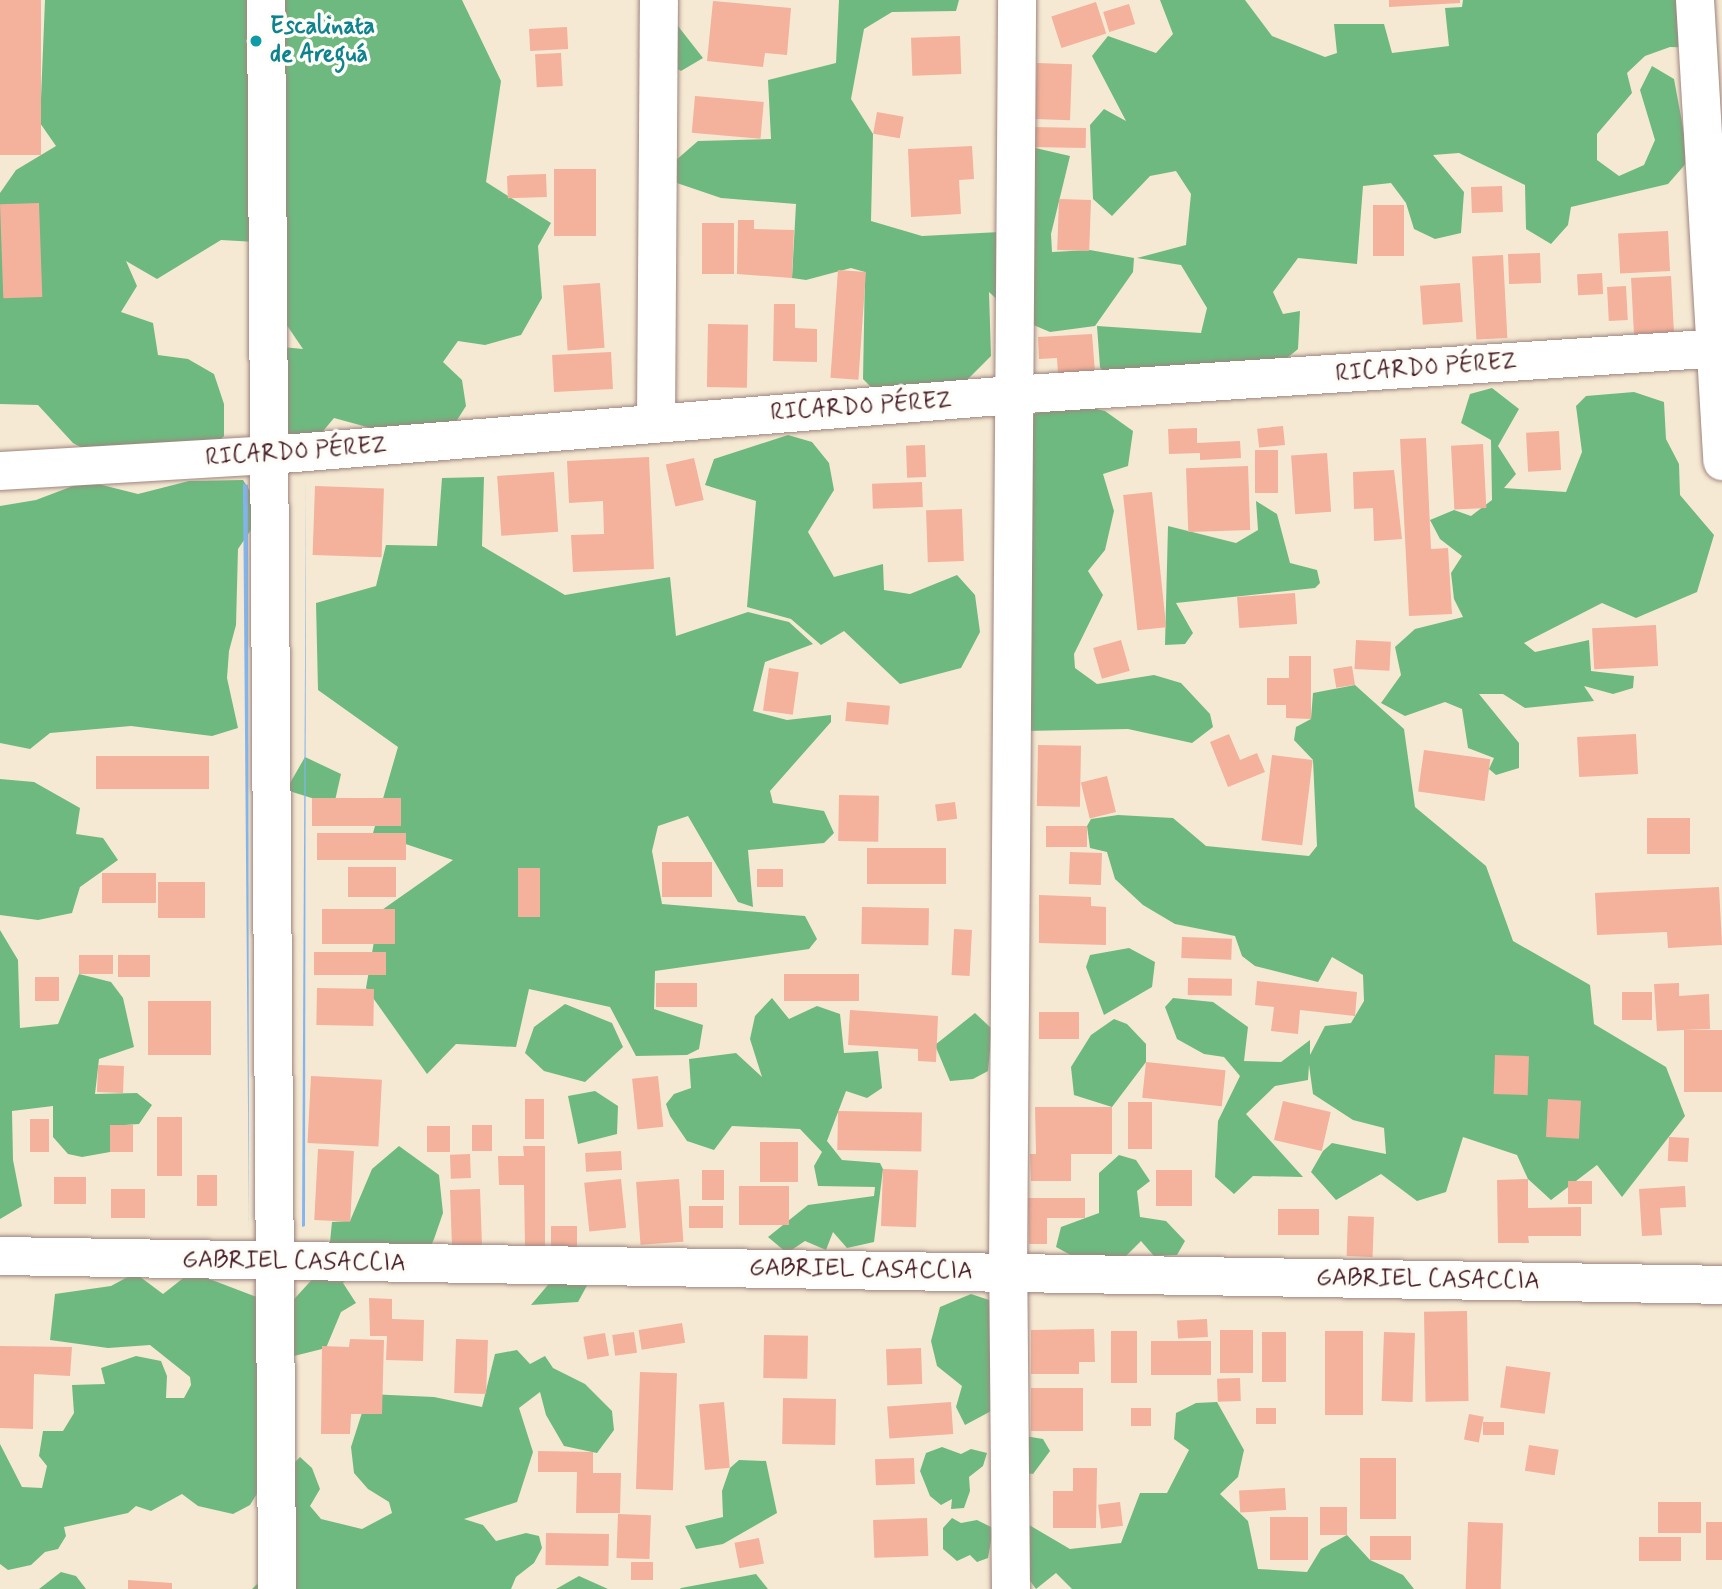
<!DOCTYPE html>
<html>
<head>
<meta charset="utf-8">
<style>
  body { margin:0 }
  #map { position:relative; width:1722px; height:1589px; overflow:hidden; background:#f5e9d3; font-family:Mynerve,sans-serif }
  div>[style] { position:absolute }
  [style*='--x'] { left:calc(var(--x)*1px); top:calc(var(--y)*1px); width:calc(var(--w)*1px); rotate:calc(var(--a)*1deg) }
  .forest>* { inset:0; background:#6eb980 }
  .water>* { inset:0; background:#82b6f0 }
  .building>* { inset:0; background:#f4b19b; transform-origin:0 0 }
  .roads { filter:drop-shadow(0 0 2px #a0847f) drop-shadow(0 0 2px #a0847f) }
  .minor>* { height:38px; margin:-19px; padding:0 19px; transform-origin:19px; border-radius:19px; background:#fff }
  .dots>* { width:19px; height:19px; translate:-50% -50%; box-sizing:border-box; border:4px solid #fdfcf7; border-radius:50% }
  span { translate:-50% -50%; white-space:nowrap; text-align:center; line-height:1.15; -webkit-text-stroke:7px #fdfcf7; paint-order:stroke }
  .culture-label { font-size:24px; color:#0d838f; font-weight:700 }
  .left { translate:0 -50%; text-align:left }
  .street-label { font-size:24px; color:#4a1f2b }
</style>
</head>
<body>
<div id="map">
  <div class="forest">
    <div style="clip-path:polygon(45px 0,462px 0,501px 81px,486px 182px,551px 223px,538px 246px,542px 298px,521px 335px,485px 345px,458px 341px,443px 362px,462px 380px,466px 406px,447px 436px,389px 433px,334px 418px,319px 436px,284px 438px,272px 346px,303px 349px,267px 296px,275px 243px,221px 240px,157px 279px,126px 261px,137px 286px,121px 312px,153px 323px,158px 355px,188px 359px,214px 374px,224px 404px,224px 436px,192px 467px,123px 470px,73px 443px,38px 405px,0 404px,0 193px,16px 170px,56px 146px,40px 123px)"></div>
    <div style="clip-path:polygon(839px 0,959px 0,956px 11px,892px 12px,864px 29px,851px 99px,873px 134px,871px 221px,922px 236px,1000px 232px,1031px 147px,1070px 156px,1051px 234px,1052px 252px,1090px 250px,1134px 258px,1133px 272px,1095px 326px,1050px 332px,1017px 318px,989px 292px,991px 356px,964px 383px,873px 389px,863px 379px,865px 272px,851px 268px,806px 280px,792px 278px,796px 204px,721px 198px,671px 181px,675px 161px,698px 141px,771px 139px,768px 80px,836px 63px)"></div>
    <div style="clip-path:polygon(1160px 0,1245px 0,1272px 36px,1325px 57px,1337px 53px,1334px 24px,1384px 24px,1392px 53px,1449px 46px,1445px 8px,1462px 7px,1463px 0,1705px 0,1708px 48px,1670px 47px,1645px 56px,1627px 73px,1632px 93px,1597px 134px,1597px 160px,1619px 176px,1644px 165px,1655px 140px,1640px 90px,1652px 66px,1674px 79px,1689px 160px,1668px 184px,1571px 207px,1568px 225px,1551px 244px,1526px 229px,1525px 185px,1459px 153px,1433px 155px,1464px 192px,1461px 233px,1435px 239px,1414px 229px,1406px 203px,1391px 183px,1363px 186px,1357px 264px,1298px 258px,1273px 292px,1283px 314px,1300px 311px,1298px 349px,1275px 368px,1106px 377px,1100px 367px,1097px 326px,1201px 333px,1207px 308px,1181px 265px,1137px 258px,1186px 245px,1191px 194px,1176px 171px,1150px 176px,1112px 216px,1093px 199px,1090px 125px,1104px 109px,1126px 121px,1092px 56px,1108px 36px,1156px 53px,1173px 34px)"></div>
    <div style="clip-path:polygon(674px 21px,703px 58px,681px 71px,659px 58px)"></div>
    <div style="clip-path:polygon(1492px 388px,1519px 409px,1498px 446px,1516px 474px,1504px 488px,1566px 492px,1582px 452px,1576px 406px,1586px 396px,1634px 392px,1664px 402px,1666px 439px,1679px 464px,1680px 495px,1714px 535px,1697px 592px,1636px 618px,1602px 603px,1524px 643px,1535px 652px,1589px 640px,1591px 671px,1634px 676px,1633px 688px,1613px 694px,1584px 686px,1594px 701px,1525px 708px,1503px 694px,1479px 694px,1519px 743px,1519px 768px,1496px 775px,1489px 769px,1494px 758px,1468px 748px,1462px 709px,1445px 702px,1405px 716px,1381px 703px,1401px 675px,1395px 647px,1415px 629px,1463px 617px,1454px 599px,1451px 573px,1462px 556px,1440px 539px,1430px 520px,1454px 510px,1471px 516px,1492px 500px,1491px 440px,1461px 423px,1470px 394px)"></div>
    <div style="clip-path:polygon(1071px 403px,1105px 411px,1133px 431px,1128px 466px,1103px 474px,1114px 511px,1105px 550px,1088px 571px,1103px 595px,1074px 654px,1075px 668px,1097px 684px,1154px 675px,1181px 683px,1210px 714px,1213px 727px,1192px 743px,1128px 729px,1024px 731px,1008px 422px)"></div>
    <div style="clip-path:polygon(788px 435px,812px 442px,829px 463px,834px 490px,808px 532px,834px 577px,883px 564px,884px 590px,910px 594px,957px 575px,975px 595px,980px 632px,961px 668px,900px 684px,844px 631px,821px 645px,791px 619px,747px 607px,756px 501px,705px 485px,714px 459px)"></div>
    <div style="clip-path:polygon(484px 477px,482px 546px,565px 595px,670px 577px,676px 636px,748px 612px,789px 622px,813px 644px,765px 662px,753px 711px,787px 720px,831px 715px,831px 722px,770px 791px,773px 803px,824px 811px,834px 833px,824px 843px,748px 850px,753px 907px,738px 902px,688px 816px,658px 826px,652px 851px,662px 904px,805px 916px,817px 939px,809px 949px,655px 971px,654px 1009px,703px 1025px,699px 1049px,687px 1055px,636px 1056px,610px 1007px,529px 989px,516px 1047px,456px 1044px,427px 1074px,366px 988px,379px 912px,453px 860px,373px 833px,398px 747px,318px 690px,316px 603px,376px 586px,386px 545px,437px 546px,442px 478px)"></div>
    <div style="clip-path:polygon(243px 480px,257px 502px,253px 527px,238px 549px,236px 625px,229px 651px,227px 678px,238px 728px,212px 736px,131px 726px,50px 733px,30px 749px,0 743px,0 506px,36px 500px,86px 481px,138px 494px,189px 481px)"></div>
    <div style="clip-path:polygon(1256px 501px,1277px 514px,1290px 563px,1317px 570px,1320px 583px,1315px 588px,1176px 603px,1193px 633px,1185px 644px,1165px 645px,1168px 526px,1236px 543px,1258px 530px)"></div>
    <div style="clip-path:polygon(1355px 685px,1404px 729px,1415px 807px,1486px 866px,1513px 941px,1590px 985px,1594px 1024px,1666px 1067px,1685px 1116px,1622px 1197px,1597px 1165px,1551px 1200px,1528px 1179px,1517px 1155px,1463px 1137px,1446px 1192px,1417px 1201px,1381px 1174px,1336px 1200px,1311px 1172px,1323px 1151px,1332px 1143px,1386px 1154px,1384px 1128px,1353px 1120px,1313px 1094px,1309px 1065px,1308px 1080px,1275px 1086px,1246px 1114px,1303px 1177px,1253px 1176px,1234px 1194px,1215px 1177px,1218px 1121px,1240px 1076px,1224px 1057px,1204px 1054px,1177px 1039px,1165px 1007px,1173px 998px,1213px 1002px,1248px 1027px,1244px 1061px,1281px 1062px,1310px 1040px,1310px 1055px,1325px 1026px,1351px 1023px,1364px 1001px,1363px 975px,1332px 957px,1318px 982px,1255px 966px,1242px 956px,1235px 936px,1175px 924px,1143px 905px,1115px 879px,1107px 852px,1090px 848px,1087px 826px,1091px 819px,1118px 815px,1173px 818px,1206px 846px,1309px 856px,1317px 846px,1313px 760px,1294px 740px,1296px 727px,1311px 719px,1313px 693px)"></div>
    <div style="clip-path:polygon(305px 757px,341px 774px,334px 805px,286px 790px)"></div>
    <div style="clip-path:polygon(0 779px,34px 782px,80px 808px,76px 834px,103px 838px,118px 860px,80px 887px,72px 913px,38px 920px,0 915px)"></div>
    <div style="clip-path:polygon(0 930px,18px 960px,20px 1028px,58px 1024px,79px 974px,111px 982px,123px 998px,134px 1047px,99px 1059px,95px 1094px,137px 1093px,152px 1105px,139px 1124px,110px 1126px,110px 1152px,82px 1157px,68px 1154px,53px 1137px,53px 1106px,12px 1111px,13px 1160px,22px 1206px,0 1219px)"></div>
    <div style="clip-path:polygon(1129px 948px,1155px 962px,1152px 987px,1104px 1015px,1086px 967px,1090px 955px)"></div>
    <div style="clip-path:polygon(772px 998px,789px 1019px,817px 1006px,840px 1014px,844px 1053px,878px 1051px,882px 1088px,867px 1098px,846px 1091px,827px 1141px,842px 1160px,880px 1163px,883px 1169px,874px 1242px,847px 1248px,833px 1232px,826px 1250px,805px 1241px,787px 1253px,768px 1237px,808px 1205px,874px 1196px,875px 1187px,818px 1186px,814px 1166px,822px 1152px,800px 1129px,732px 1126px,714px 1150px,687px 1141px,670px 1116px,666px 1104px,674px 1094px,691px 1088px,689px 1059px,736px 1053px,762px 1077px,750px 1039px,755px 1016px)"></div>
    <div style="clip-path:polygon(565px 1004px,612px 1023px,623px 1047px,585px 1082px,544px 1071px,525px 1053px,534px 1027px)"></div>
    <div style="clip-path:polygon(975px 1013px,992px 1029px,988px 1071px,973px 1079px,950px 1081px,935px 1045px)"></div>
    <div style="clip-path:polygon(1114px 1019px,1127px 1024px,1146px 1044px,1146px 1062px,1112px 1107px,1074px 1095px,1071px 1067px,1091px 1035px)"></div>
    <div style="clip-path:polygon(595px 1091px,618px 1106px,617px 1134px,578px 1144px,568px 1096px)"></div>
    <div style="clip-path:polygon(399px 1146px,439px 1175px,443px 1213px,434px 1239px,425px 1259px,356px 1269px,343px 1283px,356px 1303px,341px 1312px,326px 1348px,290px 1357px,258px 1492px,250px 1505px,233px 1514px,198px 1506px,182px 1494px,151px 1511px,136px 1506px,128px 1513px,64px 1527px,66px 1536px,58px 1549px,45px 1552px,31px 1565px,8px 1570px,0 1564px,0 1444px,22px 1487px,42px 1488px,47px 1466px,39px 1456px,43px 1431px,63px 1431px,74px 1413px,72px 1385px,105px 1384px,101px 1368px,136px 1356px,161px 1361px,167px 1376px,166px 1398px,184px 1398px,191px 1385px,190px 1377px,150px 1345px,108px 1348px,50px 1340px,55px 1294px,111px 1286px,135px 1273px,163px 1294px,191px 1272px,286px 1308px,328px 1262px,332px 1222px,350px 1221px,372px 1169px)"></div>
    <div style="clip-path:polygon(1119px 1155px,1136px 1160px,1150px 1181px,1137px 1191px,1140px 1217px,1166px 1221px,1185px 1241px,1177px 1255px,1154px 1256px,1141px 1241px,1125px 1257px,1078px 1259px,1056px 1247px,1061px 1227px,1099px 1213px,1099px 1173px)"></div>
    <div style="clip-path:polygon(563px 1267px,590px 1280px,578px 1302px,531px 1305px)"></div>
    <div style="clip-path:polygon(971px 1294px,1001px 1304px,1025px 1436px,1043px 1439px,1050px 1451px,1033px 1474px,1019px 1472px,995px 1409px,965px 1425px,956px 1407px,962px 1386px,937px 1366px,931px 1341px,940px 1307px)"></div>
    <div style="clip-path:polygon(517px 1350px,530px 1364px,545px 1356px,553px 1368px,585px 1384px,612px 1411px,614px 1430px,597px 1453px,564px 1446px,546px 1415px,540px 1392px,519px 1408px,533px 1452px,517px 1502px,464px 1519px,483px 1525px,496px 1541px,526px 1533px,539px 1536px,542px 1548px,534px 1563px,516px 1577px,511px 1589px,252px 1589px,275px 1567px,291px 1466px,300px 1457px,312px 1468px,320px 1489px,310px 1506px,321px 1519px,362px 1529px,392px 1513px,389px 1502px,368px 1489px,354px 1473px,351px 1447px,368px 1394px,434px 1397px,482px 1407px,495px 1354px)"></div>
    <div style="clip-path:polygon(1217px 1402px,1244px 1450px,1238px 1477px,1220px 1494px,1248px 1521px,1258px 1569px,1307px 1572px,1321px 1549px,1347px 1535px,1370px 1560px,1403px 1575px,1414px 1589px,1072px 1589px,1056px 1573px,1036px 1589px,993px 1530px,988px 1558px,977px 1562px,970px 1555px,957px 1561px,943px 1549px,943px 1528px,952px 1518px,961px 1523px,977px 1520px,993px 1528px,1024px 1522px,1070px 1549px,1121px 1543px,1140px 1493px,1167px 1493px,1189px 1450px,1174px 1439px,1176px 1413px,1196px 1403px)"></div>
    <div style="clip-path:polygon(942px 1447px,961px 1454px,971px 1449px,987px 1453px,983px 1466px,969px 1477px,970px 1491px,964px 1508px,951px 1509px,952px 1499px,941px 1505px,930px 1496px,920px 1471px,926px 1453px)"></div>
    <div style="clip-path:polygon(739px 1460px,766px 1461px,777px 1513px,723px 1544px,696px 1549px,685px 1526px,723px 1517px,722px 1491px,730px 1468px)"></div>
    <div style="clip-path:polygon(61px 1572px,76px 1576px,86px 1589px,39px 1589px)"></div>
    <div style="clip-path:polygon(756px 1574px,768px 1589px,680px 1589px,681px 1588px)"></div>
    <div style="clip-path:polygon(579px 1576px,608px 1589px,556px 1589px)"></div>
  </div>
  <div class="water">
    <div style="clip-path:polygon(306px 478px,305px 1226px,302px 1227px)"></div>
    <div style="clip-path:polygon(243px 484px,248px 485px,249px 1232px)"></div>
  </div>
  <div class="building">
    <div style="left:0;top:0;width:41px;height:155px"></div>
    <div style="clip-path:polygon(1389px 0,1460px 0,1460px 3px,1389px 7px)"></div>
    <div style="clip-path:polygon(713px 1px,791px 8px,787px 55px,765px 53px,763px 67px,707px 61px)"></div>
    <div style="left:1096px;top:2px;width:33px;height:47px;rotate:72deg"></div>
    <div style="left:1129px;top:4px;width:21px;height:27px;rotate:73deg"></div>
    <div style="left:567px;top:27px;width:22px;height:38px;rotate:87deg"></div>
    <div style="left:960px;top:36px;width:38px;height:49px;rotate:88deg"></div>
    <div style="left:561px;top:53px;width:33px;height:26px;rotate:87deg"></div>
    <div style="left:1037px;top:63px;width:35px;height:56px;rotate:2deg"></div>
    <div style="left:695px;top:96px;width:69px;height:37px;rotate:5deg"></div>
    <div style="left:877px;top:112px;width:27px;height:22px;rotate:10deg"></div>
    <div style="left:1032px;top:127px;width:54px;height:20px;rotate:1deg"></div>
    <div style="clip-path:polygon(972px 146px,974px 179px,959px 180px,961px 214px,911px 217px,908px 149px)"></div>
    <div style="left:554px;top:169px;width:42px;height:67px"></div>
    <div style="left:546px;top:174px;width:23px;height:39px;rotate:88deg"></div>
    <div style="left:1502px;top:186px;width:26px;height:31px;rotate:88deg"></div>
    <div style="left:1059px;top:199px;width:32px;height:51px;rotate:2deg"></div>
    <div style="left:39px;top:203px;width:94px;height:39px;rotate:88deg"></div>
    <div style="left:1373px;top:205px;width:31px;height:51px"></div>
    <div style="clip-path:polygon(738px 220px,754px 220px,754px 229px,794px 230px,792px 278px,737px 274px)"></div>
    <div style="left:702px;top:223px;width:32px;height:51px"></div>
    <div style="left:1668px;top:231px;width:40px;height:50px;rotate:87deg"></div>
    <div style="left:1540px;top:253px;width:30px;height:32px;rotate:88deg"></div>
    <div style="left:1503px;top:255px;width:83px;height:31px;rotate:87deg"></div>
    <div style="left:838px;top:270px;width:28px;height:108px;rotate:4deg"></div>
    <div style="left:1602px;top:273px;width:21px;height:25px;rotate:87deg"></div>
    <div style="left:1671px;top:276px;width:56px;height:40px;rotate:87deg"></div>
    <div style="left:600px;top:283px;width:65px;height:37px;rotate:86deg"></div>
    <div style="left:1460px;top:283px;width:39px;height:40px;rotate:86deg"></div>
    <div style="left:1626px;top:286px;width:34px;height:19px;rotate:87deg"></div>
    <div style="clip-path:polygon(774px 304px,795px 304px,795px 328px,817px 329px,817px 362px,773px 361px)"></div>
    <div style="left:708px;top:324px;width:40px;height:63px;rotate:1deg"></div>
    <div style="clip-path:polygon(1092px 334px,1095px 372px,1058px 374px,1057px 358px,1039px 359px,1038px 337px)"></div>
    <div style="left:611px;top:352px;width:37px;height:59px;rotate:87deg"></div>
    <div style="left:1283px;top:426px;width:19px;height:26px;rotate:84deg"></div>
    <div style="clip-path:polygon(1197px 428px,1197px 443px,1240px 441px,1241px 458px,1200px 460px,1200px 453px,1169px 454px,1168px 429px)"></div>
    <div style="left:1559px;top:431px;width:39px;height:33px;rotate:87deg"></div>
    <div style="clip-path:polygon(1426px 438px,1431px 549px,1448px 548px,1452px 614px,1409px 616px,1400px 439px)"></div>
    <div style="left:1483px;top:444px;width:64px;height:32px;rotate:87deg"></div>
    <div style="left:925px;top:445px;width:32px;height:19px;rotate:88deg"></div>
    <div style="left:1255px;top:450px;width:23px;height:43px"></div>
    <div style="left:1327px;top:453px;width:59px;height:36px;rotate:86deg"></div>
    <div style="clip-path:polygon(649px 457px,654px 569px,573px 572px,571px 535px,604px 534px,603px 501px,569px 503px,567px 461px)"></div>
    <div style="left:694px;top:458px;width:43px;height:29px;rotate:77deg"></div>
    <div style="left:1248px;top:466px;width:64px;height:62px;rotate:88deg"></div>
    <div style="clip-path:polygon(1394px 470px,1402px 539px,1374px 541px,1373px 508px,1354px 509px,1353px 472px)"></div>
    <div style="left:554px;top:472px;width:60px;height:57px;rotate:86deg"></div>
    <div style="left:922px;top:482px;width:25px;height:50px;rotate:88deg"></div>
    <div style="left:315px;top:486px;width:69px;height:69px;rotate:2deg"></div>
    <div style="left:1152px;top:492px;width:136px;height:29px;rotate:84deg"></div>
    <div style="left:962px;top:509px;width:52px;height:36px;rotate:88deg"></div>
    <div style="left:1295px;top:593px;width:31px;height:58px;rotate:86deg"></div>
    <div style="left:1656px;top:625px;width:41px;height:64px;rotate:87deg"></div>
    <div style="left:1121px;top:640px;width:32px;height:29px;rotate:74deg"></div>
    <div style="left:1356px;top:640px;width:35px;height:29px;rotate:3deg"></div>
    <div style="clip-path:polygon(1289px 656px,1311px 656px,1311px 719px,1286px 718px,1286px 705px,1267px 705px,1267px 678px,1289px 678px)"></div>
    <div style="left:1352px;top:666px;width:19px;height:19px;rotate:81deg"></div>
    <div style="left:769px;top:668px;width:30px;height:43px;rotate:8deg"></div>
    <div style="left:847px;top:702px;width:43px;height:19px;rotate:5deg"></div>
    <div style="clip-path:polygon(1229px 734px,1240px 760px,1257px 753px,1265px 772px,1228px 787px,1210px 742px)"></div>
    <div style="left:1636px;top:734px;width:40px;height:59px;rotate:87deg"></div>
    <div style="left:1038px;top:745px;width:43px;height:61px;rotate:1deg"></div>
    <div style="left:1424px;top:750px;width:67px;height:42px;rotate:8deg"></div>
    <div style="left:1272px;top:755px;width:41px;height:86px;rotate:7deg"></div>
    <div style="left:96px;top:756px;width:113px;height:33px"></div>
    <div style="left:1107px;top:776px;width:37px;height:27px;rotate:76deg"></div>
    <div style="left:839px;top:795px;width:40px;height:46px;rotate:1deg"></div>
    <div style="left:312px;top:798px;width:89px;height:28px"></div>
    <div style="left:955px;top:802px;width:17px;height:20px;rotate:83deg"></div>
    <div style="left:1647px;top:818px;width:43px;height:36px"></div>
    <div style="left:1046px;top:826px;width:41px;height:21px"></div>
    <div style="left:317px;top:833px;width:89px;height:27px"></div>
    <div style="left:867px;top:848px;width:79px;height:36px"></div>
    <div style="left:1070px;top:852px;width:32px;height:32px;rotate:2deg"></div>
    <div style="left:662px;top:862px;width:50px;height:35px"></div>
    <div style="left:348px;top:867px;width:48px;height:30px"></div>
    <div style="left:518px;top:868px;width:22px;height:49px"></div>
    <div style="left:757px;top:869px;width:26px;height:18px"></div>
    <div style="left:102px;top:873px;width:54px;height:30px"></div>
    <div style="left:158px;top:882px;width:47px;height:36px"></div>
    <div style="clip-path:polygon(1719px 887px,1722px 945px,1668px 948px,1667px 932px,1597px 935px,1595px 893px)"></div>
    <div style="clip-path:polygon(1039px 895px,1091px 897px,1091px 906px,1106px 907px,1106px 945px,1039px 943px)"></div>
    <div style="left:862px;top:907px;width:67px;height:37px;rotate:1deg"></div>
    <div style="left:322px;top:909px;width:73px;height:35px"></div>
    <div style="left:954px;top:929px;width:18px;height:46px;rotate:3deg"></div>
    <div style="left:1182px;top:937px;width:50px;height:21px;rotate:2deg"></div>
    <div style="left:314px;top:952px;width:72px;height:23px"></div>
    <div style="left:79px;top:955px;width:34px;height:19px"></div>
    <div style="left:118px;top:955px;width:32px;height:22px"></div>
    <div style="left:859px;top:974px;width:27px;height:75px;rotate:90deg"></div>
    <div style="left:35px;top:977px;width:24px;height:24px"></div>
    <div style="left:1188px;top:978px;width:44px;height:17px;rotate:1deg"></div>
    <div style="clip-path:polygon(1257px 981px,1357px 992px,1355px 1016px,1300px 1010px,1298px 1034px,1271px 1031px,1274px 1007px,1255px 1005px)"></div>
    <div style="left:697px;top:983px;width:24px;height:41px;rotate:90deg"></div>
    <div style="clip-path:polygon(1679px 983px,1679px 996px,1709px 994px,1710px 1029px,1657px 1031px,1654px 984px)"></div>
    <div style="left:317px;top:988px;width:57px;height:37px;rotate:1deg"></div>
    <div style="left:1622px;top:992px;width:30px;height:28px"></div>
    <div style="left:148px;top:1001px;width:63px;height:54px"></div>
    <div style="clip-path:polygon(850px 1010px,938px 1016px,936px 1062px,918px 1061px,918px 1049px,848px 1045px)"></div>
    <div style="left:1039px;top:1012px;width:40px;height:27px"></div>
    <div style="left:1722px;top:1030px;width:62px;height:38px;rotate:90deg"></div>
    <div style="left:1495px;top:1055px;width:34px;height:39px;rotate:2deg"></div>
    <div style="left:1146px;top:1062px;width:80px;height:36px;rotate:6deg"></div>
    <div style="left:98px;top:1065px;width:26px;height:27px;rotate:2deg"></div>
    <div style="left:311px;top:1076px;width:71px;height:67px;rotate:3deg"></div>
    <div style="left:658px;top:1076px;width:51px;height:26px;rotate:84deg"></div>
    <div style="left:525px;top:1099px;width:19px;height:40px"></div>
    <div style="left:1548px;top:1099px;width:33px;height:38px;rotate:3deg"></div>
    <div style="left:1283px;top:1101px;width:49px;height:40px;rotate:13deg"></div>
    <div style="left:1128px;top:1102px;width:24px;height:47px"></div>
    <div style="clip-path:polygon(1035px 1107px,1112px 1107px,1112px 1154px,1071px 1154px,1071px 1181px,1031px 1181px,1030px 1154px,1036px 1154px)"></div>
    <div style="left:838px;top:1111px;width:84px;height:39px;rotate:1deg"></div>
    <div style="left:157px;top:1117px;width:25px;height:59px"></div>
    <div style="left:30px;top:1119px;width:19px;height:33px"></div>
    <div style="left:133px;top:1125px;width:27px;height:23px;rotate:90deg"></div>
    <div style="left:472px;top:1125px;width:20px;height:26px"></div>
    <div style="left:427px;top:1126px;width:23px;height:26px"></div>
    <div style="left:1669px;top:1137px;width:20px;height:24px;rotate:3deg"></div>
    <div style="left:760px;top:1142px;width:38px;height:40px"></div>
    <div style="clip-path:polygon(523px 1146px,545px 1146px,545px 1248px,525px 1248px,524px 1185px,499px 1185px,498px 1156px,524px 1156px)"></div>
    <div style="left:318px;top:1149px;width:36px;height:71px;rotate:3deg"></div>
    <div style="left:621px;top:1151px;width:19px;height:36px;rotate:87deg"></div>
    <div style="left:470px;top:1154px;width:24px;height:20px;rotate:88deg"></div>
    <div style="left:883px;top:1169px;width:35px;height:57px;rotate:2deg"></div>
    <div style="left:702px;top:1170px;width:22px;height:30px"></div>
    <div style="left:1192px;top:1170px;width:36px;height:36px;rotate:90deg"></div>
    <div style="left:197px;top:1175px;width:20px;height:31px"></div>
    <div style="left:54px;top:1177px;width:32px;height:27px"></div>
    <div style="left:621px;top:1179px;width:49px;height:37px;rotate:84deg"></div>
    <div style="left:679px;top:1179px;width:63px;height:43px;rotate:86deg"></div>
    <div style="clip-path:polygon(1528px 1179px,1528px 1208px,1581px 1207px,1581px 1236px,1528px 1236px,1529px 1243px,1498px 1243px,1497px 1180px)"></div>
    <div style="left:1592px;top:1181px;width:23px;height:24px;rotate:90deg"></div>
    <div style="left:739px;top:1186px;width:50px;height:39px"></div>
    <div style="clip-path:polygon(1685px 1186px,1686px 1207px,1660px 1208px,1662px 1235px,1642px 1236px,1639px 1189px)"></div>
    <div style="left:111px;top:1189px;width:34px;height:29px"></div>
    <div style="left:480px;top:1189px;width:60px;height:30px;rotate:88deg"></div>
    <div style="clip-path:polygon(1028px 1198px,1085px 1198px,1085px 1218px,1047px 1218px,1047px 1244px,1029px 1244px)"></div>
    <div style="left:689px;top:1206px;width:34px;height:22px"></div>
    <div style="left:1278px;top:1209px;width:41px;height:26px"></div>
    <div style="left:1348px;top:1216px;width:26px;height:40px;rotate:2deg"></div>
    <div style="left:551px;top:1226px;width:26px;height:25px"></div>
    <div style="clip-path:polygon(369px 1298px,392px 1299px,392px 1319px,424px 1320px,423px 1361px,386px 1360px,387px 1336px,370px 1336px)"></div>
    <div style="left:1467px;top:1311px;width:90px;height:43px;rotate:89deg"></div>
    <div style="left:1207px;top:1319px;width:18px;height:30px;rotate:87deg"></div>
    <div style="left:682px;top:1323px;width:20px;height:44px;rotate:81deg"></div>
    <div style="clip-path:polygon(1094px 1329px,1095px 1362px,1079px 1362px,1079px 1374px,1031px 1374px,1031px 1330px)"></div>
    <div style="left:1220px;top:1330px;width:33px;height:43px"></div>
    <div style="left:1111px;top:1331px;width:26px;height:52px"></div>
    <div style="left:1363px;top:1331px;width:84px;height:38px;rotate:90deg"></div>
    <div style="left:634px;top:1332px;width:21px;height:22px;rotate:82deg"></div>
    <div style="left:1286px;top:1332px;width:50px;height:24px;rotate:90deg"></div>
    <div style="left:1384px;top:1332px;width:31px;height:69px;rotate:2deg"></div>
    <div style="left:605px;top:1333px;width:23px;height:22px;rotate:80deg"></div>
    <div style="left:764px;top:1335px;width:44px;height:43px;rotate:1deg"></div>
    <div style="clip-path:polygon(350px 1339px,384px 1340px,382px 1414px,351px 1414px,350px 1434px,321px 1434px,322px 1346px,349px 1347px)"></div>
    <div style="left:456px;top:1339px;width:32px;height:54px;rotate:2deg"></div>
    <div style="left:1151px;top:1341px;width:60px;height:34px"></div>
    <div style="clip-path:polygon(0 1346px,72px 1347px,70px 1376px,34px 1374px,33px 1429px,0 1428px)"></div>
    <div style="left:921px;top:1348px;width:36px;height:35px;rotate:88deg"></div>
    <div style="left:1506px;top:1366px;width:45px;height:42px;rotate:8deg"></div>
    <div style="left:640px;top:1372px;width:37px;height:117px;rotate:2deg"></div>
    <div style="left:1240px;top:1378px;width:23px;height:23px;rotate:88deg"></div>
    <div style="left:1031px;top:1388px;width:52px;height:43px"></div>
    <div style="left:783px;top:1398px;width:53px;height:46px;rotate:1deg"></div>
    <div style="left:724px;top:1402px;width:66px;height:25px;rotate:85deg"></div>
    <div style="left:951px;top:1402px;width:32px;height:64px;rotate:86deg"></div>
    <div style="left:1131px;top:1408px;width:20px;height:18px"></div>
    <div style="left:1256px;top:1408px;width:20px;height:16px"></div>
    <div style="left:1469px;top:1414px;width:15px;height:26px;rotate:11deg"></div>
    <div style="left:1483px;top:1422px;width:21px;height:13px"></div>
    <div style="left:1529px;top:1445px;width:30px;height:26px;rotate:9deg"></div>
    <div style="clip-path:polygon(538px 1451px,593px 1452px,593px 1473px,621px 1473px,620px 1513px,576px 1513px,577px 1472px,538px 1472px)"></div>
    <div style="left:914px;top:1458px;width:26px;height:39px;rotate:88deg"></div>
    <div style="left:1360px;top:1458px;width:36px;height:61px"></div>
    <div style="clip-path:polygon(1073px 1468px,1097px 1468px,1096px 1528px,1053px 1528px,1053px 1491px,1073px 1491px)"></div>
    <div style="left:1285px;top:1488px;width:22px;height:46px;rotate:87deg"></div>
    <div style="left:1120px;top:1502px;width:24px;height:22px;rotate:83deg"></div>
    <div style="left:1701px;top:1502px;width:31px;height:43px;rotate:90deg"></div>
    <div style="left:1320px;top:1507px;width:27px;height:28px"></div>
    <div style="left:618px;top:1514px;width:33px;height:44px;rotate:2deg"></div>
    <div style="left:1270px;top:1517px;width:38px;height:43px"></div>
    <div style="left:927px;top:1518px;width:38px;height:54px;rotate:88deg"></div>
    <div style="left:1468px;top:1522px;width:35px;height:67px;rotate:2deg"></div>
    <div style="left:1706px;top:1522px;width:16px;height:38px"></div>
    <div style="left:546px;top:1533px;width:63px;height:32px;rotate:1deg"></div>
    <div style="left:1411px;top:1536px;width:24px;height:41px;rotate:90deg"></div>
    <div style="left:1639px;top:1537px;width:42px;height:24px"></div>
    <div style="left:759px;top:1538px;width:26px;height:25px;rotate:79deg"></div>
    <div style="left:631px;top:1562px;width:22px;height:18px"></div>
    <div style="clip-path:polygon(128px 1580px,172px 1583px,172px 1589px,128px 1589px)"></div>
  </div>
  <div class="roads">
    <div class="minor">
      <div style="--x:266;--y:0;--w:1589;--a:89.6"></div>
      <div style="--x:1695;--y:0;--w:462;--a:86.6"></div>
      <div style="--x:656;--y:422;--w:422;--a:-89.6"></div>
      <div style="--x:0;--y:471;--w:270;--a:-3.4"></div>
      <div style="--x:270;--y:455;--w:744;--a:-4.62"></div>
      <div style="--x:1012;--y:395;--w:712;--a:-3.79"></div>
      <div style="--x:0;--y:1256;--w:1722;--a:0.96"></div>
      <div style="--x:1011;--y:1589;--w:317;--a:-90.5"></div>
      <div style="--x:1008;--y:1272;--w:1272;--a:-89.59"></div>
    </div>
  </div>
  <div class="dots">
    <div style="left:256px;top:41px;background:#0f9aa8"></div>
  </div>
  <div class="culture-label">
    <span class="left" style="left:270px;top:41px">Escalinata<br>de Areguá</span>
  </div>
  <div class="street-label">
    <span style="left:1426px;top:368px;rotate:-4deg">RICARDO PÉREZ</span>
    <span style="left:861px;top:407px;rotate:-4deg">RICARDO PÉREZ</span>
    <span style="left:296px;top:452px;rotate:-4deg">RICARDO PÉREZ</span>
    <span style="left:294px;top:1262px;rotate:1deg">GABRIEL CASACCIA</span>
    <span style="left:861px;top:1270px;rotate:1deg">GABRIEL CASACCIA</span>
    <span style="left:1428px;top:1280px;rotate:1deg">GABRIEL CASACCIA</span>
  </div>
</div>
</body>
</html>
